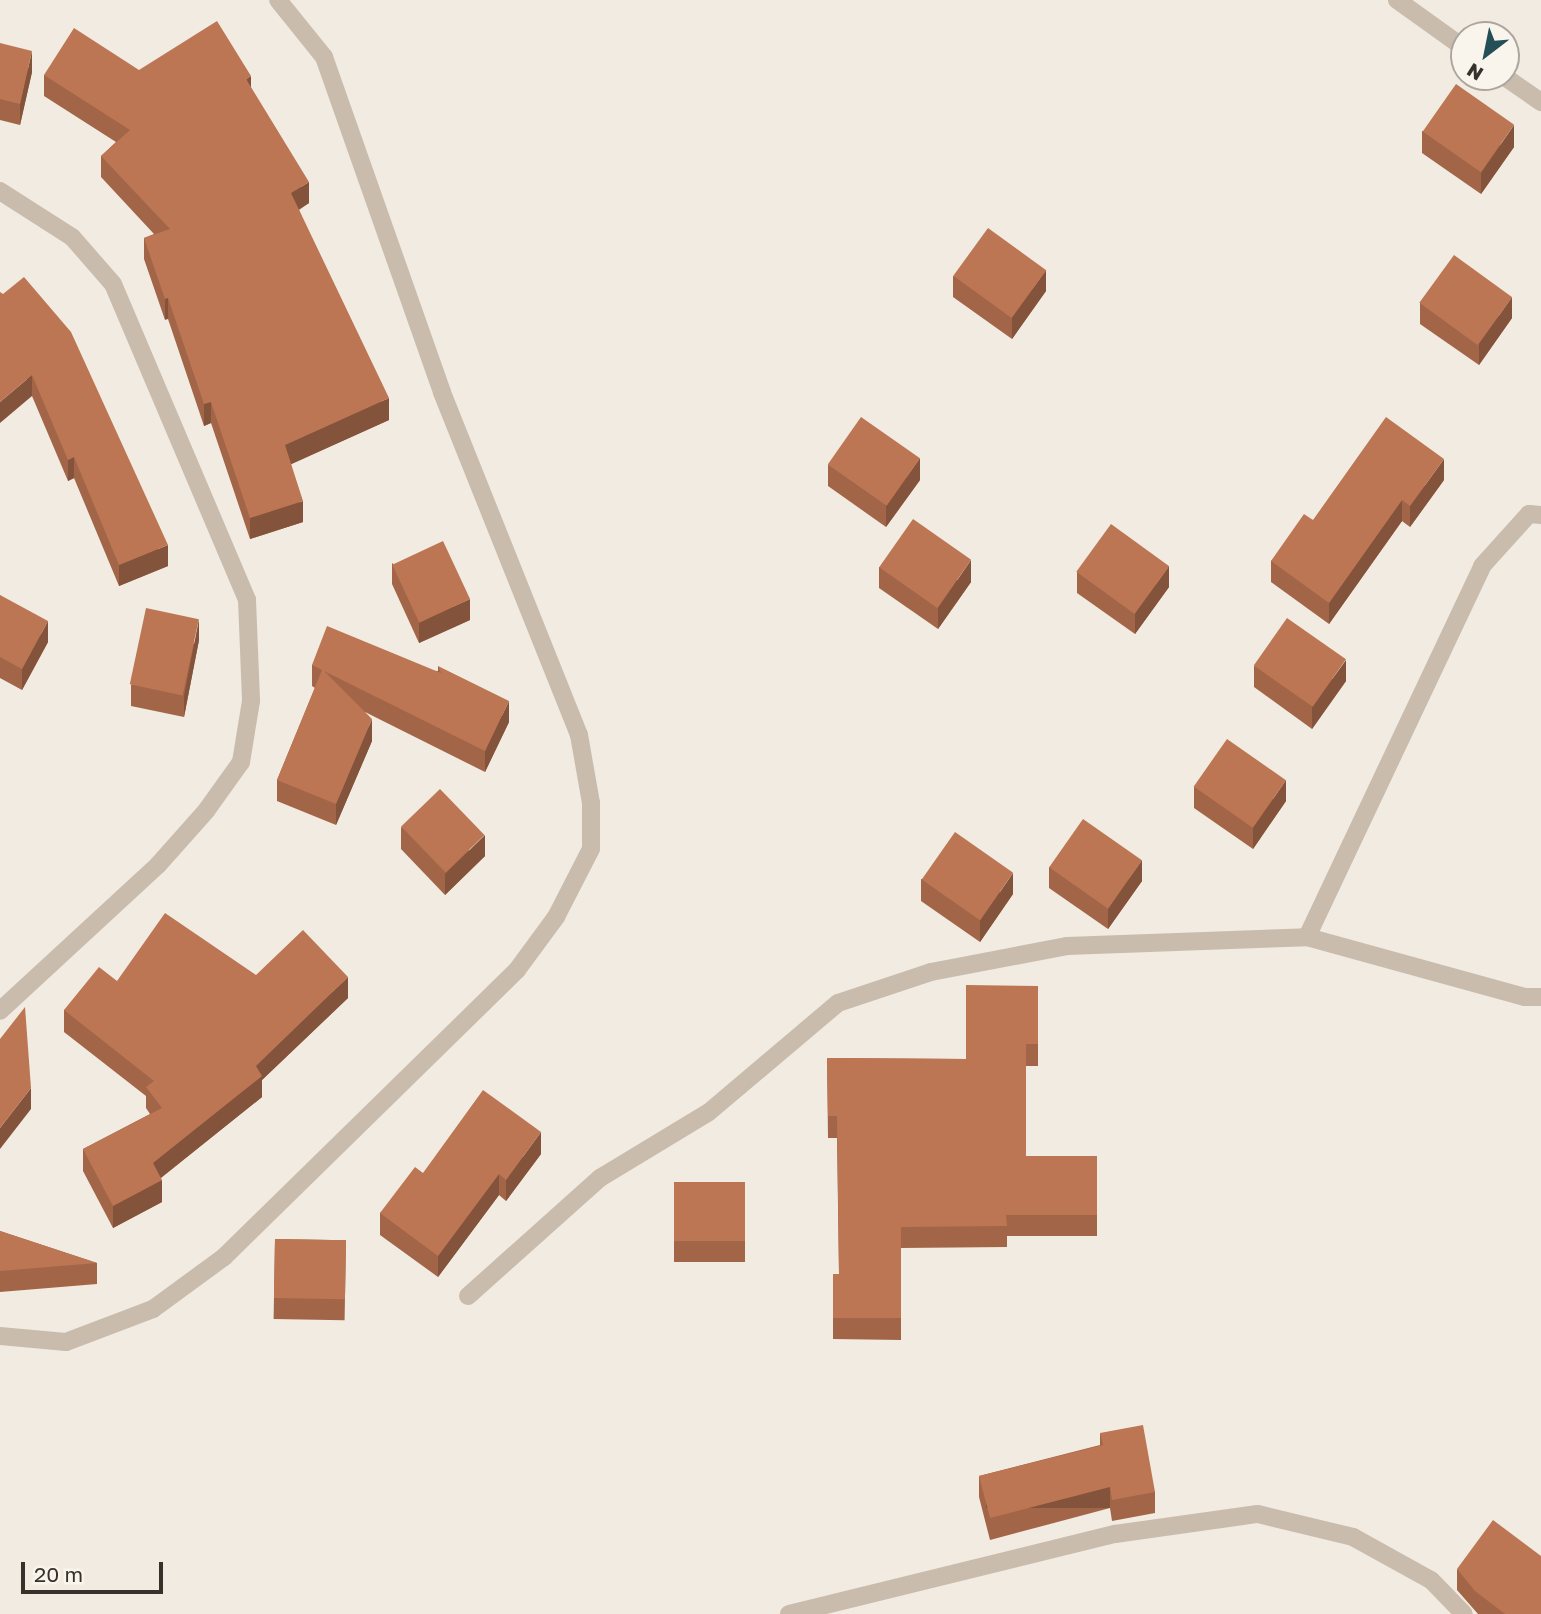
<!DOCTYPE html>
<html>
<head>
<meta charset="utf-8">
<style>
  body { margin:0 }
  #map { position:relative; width:1541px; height:1614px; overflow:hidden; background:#f1ebe1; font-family:"Golos Text",sans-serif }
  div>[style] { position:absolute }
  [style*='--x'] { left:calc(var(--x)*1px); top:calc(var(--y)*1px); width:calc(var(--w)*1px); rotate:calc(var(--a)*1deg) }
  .minor>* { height:18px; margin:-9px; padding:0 9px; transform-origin:9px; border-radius:9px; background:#c9bcad }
  .wall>* { inset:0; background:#a26548; transform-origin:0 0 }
  .shaded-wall>* { inset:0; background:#84533b; transform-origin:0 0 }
  .building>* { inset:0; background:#bc7654; transform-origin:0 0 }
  span { translate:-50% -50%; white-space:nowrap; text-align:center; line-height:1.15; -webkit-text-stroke:5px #f9f5ed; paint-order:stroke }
  .north { position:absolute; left:1450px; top:21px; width:70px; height:70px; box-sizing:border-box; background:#f9f5ed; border:2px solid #aca69f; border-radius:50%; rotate:212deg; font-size:19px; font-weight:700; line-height:28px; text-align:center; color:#38302b }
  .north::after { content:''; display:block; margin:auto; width:24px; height:32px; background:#244f56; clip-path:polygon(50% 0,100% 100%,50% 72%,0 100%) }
  .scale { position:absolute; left:21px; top:1562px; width:142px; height:32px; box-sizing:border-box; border:4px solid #38302b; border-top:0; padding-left:9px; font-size:21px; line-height:24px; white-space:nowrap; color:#38302b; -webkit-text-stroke:5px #f9f5ed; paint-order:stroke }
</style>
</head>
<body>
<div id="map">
  <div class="minor">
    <div style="--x:1397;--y:0;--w:82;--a:35.6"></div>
    <div style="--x:1505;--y:77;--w:44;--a:34.8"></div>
    <div style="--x:0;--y:191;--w:85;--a:32.6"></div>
    <div style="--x:72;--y:237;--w:62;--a:48.9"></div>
    <div style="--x:113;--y:284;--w:343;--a:67"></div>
    <div style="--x:247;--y:600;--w:101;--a:87.7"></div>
    <div style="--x:251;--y:701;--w:62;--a:99.3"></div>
    <div style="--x:241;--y:762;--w:60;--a:125.5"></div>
    <div style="--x:206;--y:811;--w:72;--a:131.6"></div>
    <div style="--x:158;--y:865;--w:215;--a:137.3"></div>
    <div style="--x:1307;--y:937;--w:410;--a:-64.7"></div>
    <div style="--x:1482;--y:566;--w:70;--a:-47.9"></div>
    <div style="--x:1529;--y:514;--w:12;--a:5"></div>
    <div style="--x:468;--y:1296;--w:177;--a:-41.8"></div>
    <div style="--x:600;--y:1178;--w:127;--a:-31.2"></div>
    <div style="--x:709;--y:1112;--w:169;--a:-40.2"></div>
    <div style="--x:838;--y:1003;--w:98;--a:-18.4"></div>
    <div style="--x:931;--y:972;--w:138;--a:-10.8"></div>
    <div style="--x:1067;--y:946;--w:240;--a:-2.1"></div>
    <div style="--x:1307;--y:937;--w:226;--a:15.4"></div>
    <div style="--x:1525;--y:997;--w:16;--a:0"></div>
    <div style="--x:0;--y:1336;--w:66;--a:5.2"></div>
    <div style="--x:66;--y:1342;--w:93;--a:-20.8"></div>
    <div style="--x:153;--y:1309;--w:88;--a:-36.2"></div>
    <div style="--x:224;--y:1257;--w:410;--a:-44.4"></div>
    <div style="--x:517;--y:970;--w:66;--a:-53.7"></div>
    <div style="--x:556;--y:917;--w:76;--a:-62.8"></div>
    <div style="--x:591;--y:849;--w:46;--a:-90"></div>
    <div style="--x:591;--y:803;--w:69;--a:-100"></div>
    <div style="--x:579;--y:735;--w:369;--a:-111.8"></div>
    <div style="--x:442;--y:392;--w:355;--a:-109.4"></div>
    <div style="--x:324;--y:57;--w:73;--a:-128.9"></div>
    <div style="--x:789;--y:1614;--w:336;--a:-13.8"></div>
    <div style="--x:1115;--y:1534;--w:144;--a:-8"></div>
    <div style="--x:1258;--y:1514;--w:98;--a:13.6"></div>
    <div style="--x:1353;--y:1537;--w:89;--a:28.9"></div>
    <div style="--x:1431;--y:1580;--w:47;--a:45.9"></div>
  </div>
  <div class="wall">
    <div style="clip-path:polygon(0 43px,32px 72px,20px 125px,0 120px)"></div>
    <div style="clip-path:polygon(139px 70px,251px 88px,309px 203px,299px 210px,389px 420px,291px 464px,303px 522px,250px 539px,211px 423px,204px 426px,168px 319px,165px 320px,144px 259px,144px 238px,154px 234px,101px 177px,101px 156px,116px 142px,44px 96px,44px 75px)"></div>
    <div style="clip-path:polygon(1422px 131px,1514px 147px,1481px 194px,1422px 153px)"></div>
    <div style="clip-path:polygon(953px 276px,1046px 291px,1012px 339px,953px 297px)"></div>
    <div style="clip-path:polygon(0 292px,168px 566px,119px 586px,74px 478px,68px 481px,32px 396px)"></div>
    <div style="clip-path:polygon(1420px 303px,1512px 318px,1479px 365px,1420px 324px)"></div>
    <div style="clip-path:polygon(828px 465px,920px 480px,886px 527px,828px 486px)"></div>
    <div style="clip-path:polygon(1444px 480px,1410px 527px,1402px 521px,1329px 624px,1271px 582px,1271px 561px,1313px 520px)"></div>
    <div style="clip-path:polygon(392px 563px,470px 620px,419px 643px,392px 584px)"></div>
    <div style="clip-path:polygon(879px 567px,971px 582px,938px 629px,879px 588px)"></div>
    <div style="clip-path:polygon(1077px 572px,1169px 587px,1135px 634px,1077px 593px)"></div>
    <div style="clip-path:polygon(0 595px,48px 642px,22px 690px,0 678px)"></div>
    <div style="clip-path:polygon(199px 640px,184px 717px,131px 706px,131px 685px)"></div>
    <div style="clip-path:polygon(312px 665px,438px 671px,438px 666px,509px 722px,485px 772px,365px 712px,372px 741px,336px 825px,277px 801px,277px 780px,315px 688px,312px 686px)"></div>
    <div style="clip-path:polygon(1254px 666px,1346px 681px,1312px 729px,1254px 687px)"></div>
    <div style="clip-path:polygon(1194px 787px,1286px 801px,1253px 849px,1194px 808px)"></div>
    <div style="clip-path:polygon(401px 827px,485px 856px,445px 895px,401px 849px)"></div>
    <div style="clip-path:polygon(1049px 867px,1142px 881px,1108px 929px,1049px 888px)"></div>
    <div style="clip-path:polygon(921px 879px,1013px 894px,980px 942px,921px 901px)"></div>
    <div style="clip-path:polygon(256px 975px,348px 998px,262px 1080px,262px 1097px,161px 1178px,162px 1202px,113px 1228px,83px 1171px,83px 1149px,150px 1114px,146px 1108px,146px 1096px,64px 1032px,64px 1010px,117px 981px)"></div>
    <div style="clip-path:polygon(1038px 986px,1038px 1066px,1026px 1066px,1026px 1156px,1097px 1156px,1097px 1236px,1007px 1236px,1007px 1247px,901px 1248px,901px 1340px,833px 1339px,833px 1274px,839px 1274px,837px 1138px,828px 1138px,827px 1058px,966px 1059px)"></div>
    <div style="clip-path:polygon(541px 1154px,506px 1201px,499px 1195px,438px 1277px,380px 1235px,380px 1213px,423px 1173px)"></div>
    <div style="left:674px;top:1182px;width:71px;height:80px"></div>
    <div style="clip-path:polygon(0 1231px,97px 1263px,97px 1284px,0 1292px)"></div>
    <div style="left:275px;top:1239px;width:71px;height:80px;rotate:1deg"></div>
    <div style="clip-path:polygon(1100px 1433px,1155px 1492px,1155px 1513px,1112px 1521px,1110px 1508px,990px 1540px,979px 1497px,979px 1476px,1100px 1445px)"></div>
    <div style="clip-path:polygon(1457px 1569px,1541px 1614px,1478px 1614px,1457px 1590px)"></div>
  </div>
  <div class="shaded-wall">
    <div style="clip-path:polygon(32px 51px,32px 72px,20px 125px,20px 104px)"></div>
    <div style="clip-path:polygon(251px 76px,251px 97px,246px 79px)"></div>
    <div style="clip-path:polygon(1514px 125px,1514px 147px,1481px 194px,1481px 173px)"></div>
    <div style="clip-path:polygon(309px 182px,309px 203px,291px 214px,291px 193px)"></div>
    <div style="clip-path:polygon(1046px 270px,1046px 291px,1012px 339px,1012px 317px)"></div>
    <div style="clip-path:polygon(1512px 297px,1512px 318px,1479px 365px,1479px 344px)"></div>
    <div style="left:168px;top:298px;width:21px;height:3px;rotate:90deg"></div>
    <div style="clip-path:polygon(32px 375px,32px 396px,0 423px,0 402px)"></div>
    <div style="clip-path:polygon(389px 398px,389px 420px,285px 467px,285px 445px)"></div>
    <div style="clip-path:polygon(211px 402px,211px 423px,204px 426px,204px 404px)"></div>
    <div style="clip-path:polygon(74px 457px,74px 478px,68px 481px,68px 460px)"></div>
    <div style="clip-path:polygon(920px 458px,920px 480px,886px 527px,886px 506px)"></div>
    <div style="clip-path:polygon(1444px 459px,1444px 480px,1410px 527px,1410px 506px)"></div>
    <div style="clip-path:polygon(1402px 500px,1402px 521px,1329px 624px,1329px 603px)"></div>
    <div style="clip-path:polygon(303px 501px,303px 522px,250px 539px,250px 518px)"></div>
    <div style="clip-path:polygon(168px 545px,168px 566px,119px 586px,119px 565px)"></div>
    <div style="clip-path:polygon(971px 560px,971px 582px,938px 629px,938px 608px)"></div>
    <div style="clip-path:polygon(1169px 566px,1169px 587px,1135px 634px,1135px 613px)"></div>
    <div style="clip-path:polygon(470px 599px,470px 620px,419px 643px,419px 622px)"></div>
    <div style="clip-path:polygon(199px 619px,199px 640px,184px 717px,184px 696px)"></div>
    <div style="clip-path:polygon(48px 621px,48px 642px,22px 690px,22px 669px)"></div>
    <div style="clip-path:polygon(1346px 660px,1346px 681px,1312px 729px,1312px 707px)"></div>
    <div style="clip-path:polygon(509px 701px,509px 722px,485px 772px,485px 751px)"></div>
    <div style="clip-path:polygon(372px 719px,372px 741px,336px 825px,336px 804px)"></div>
    <div style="clip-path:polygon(1286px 780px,1286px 801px,1253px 849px,1253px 828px)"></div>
    <div style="clip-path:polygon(485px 835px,485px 856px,445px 895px,445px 874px)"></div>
    <div style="clip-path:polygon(1142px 860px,1142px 881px,1108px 929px,1108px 908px)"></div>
    <div style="clip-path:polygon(1013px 873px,1013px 894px,980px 942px,980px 921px)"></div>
    <div style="clip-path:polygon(348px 977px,348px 998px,262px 1080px,262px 1097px,153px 1184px,153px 1163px)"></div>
    <div style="clip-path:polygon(31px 1088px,31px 1109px,0 1149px,0 1128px)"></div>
    <div style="clip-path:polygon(541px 1132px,541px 1154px,506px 1201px,506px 1180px)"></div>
    <div style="clip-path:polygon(499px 1174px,499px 1195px,438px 1277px,438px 1256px)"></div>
    <div style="clip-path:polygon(162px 1180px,162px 1202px,113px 1228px,113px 1206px)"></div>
    <div style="left:1110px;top:1487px;width:21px;height:124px;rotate:90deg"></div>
  </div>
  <div class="building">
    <div style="clip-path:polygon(217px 21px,251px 76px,246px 79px,309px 182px,291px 193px,389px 398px,285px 445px,303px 501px,250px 518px,211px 402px,204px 404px,168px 298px,165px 299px,144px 238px,170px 229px,101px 156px,130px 130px,44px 75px,74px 28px,139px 70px)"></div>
    <div style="clip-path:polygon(0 43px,32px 51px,20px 104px,0 99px)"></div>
    <div style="left:1456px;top:84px;width:71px;height:58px;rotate:35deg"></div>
    <div style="left:988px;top:228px;width:72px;height:59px;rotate:36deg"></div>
    <div style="left:1454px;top:255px;width:72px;height:59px;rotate:36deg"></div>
    <div style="clip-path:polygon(24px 277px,71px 332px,168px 545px,119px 565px,74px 457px,68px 460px,32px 375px,0 402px,0 292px,3px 294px)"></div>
    <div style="left:861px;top:417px;width:72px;height:58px;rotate:35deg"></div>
    <div style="clip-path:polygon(1386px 417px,1444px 459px,1410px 506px,1402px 500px,1329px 603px,1271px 561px,1304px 514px,1313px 520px)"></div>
    <div style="left:913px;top:519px;width:71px;height:59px;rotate:35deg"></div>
    <div style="left:1111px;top:524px;width:72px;height:59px;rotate:36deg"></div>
    <div style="left:443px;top:541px;width:64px;height:56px;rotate:65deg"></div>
    <div style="clip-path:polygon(0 595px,48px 621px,22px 669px,0 657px)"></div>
    <div style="left:146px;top:608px;width:54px;height:78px;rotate:12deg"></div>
    <div style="left:1287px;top:618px;width:72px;height:58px;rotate:35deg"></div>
    <div style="clip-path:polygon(327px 626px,441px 673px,438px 666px,509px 701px,485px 751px,324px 671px,372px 719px,336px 804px,277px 780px,322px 670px,312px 665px)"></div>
    <div style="left:1227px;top:739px;width:72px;height:58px;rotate:35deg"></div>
    <div style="left:440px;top:789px;width:64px;height:54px;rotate:46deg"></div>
    <div style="left:1083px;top:819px;width:72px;height:59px;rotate:35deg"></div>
    <div style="left:955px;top:832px;width:71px;height:58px;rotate:35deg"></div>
    <div style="clip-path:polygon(165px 913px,256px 975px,303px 930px,348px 977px,256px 1066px,262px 1076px,153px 1163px,162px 1180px,113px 1206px,83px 1149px,162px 1108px,146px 1087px,154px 1081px,64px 1010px,99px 967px,117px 981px)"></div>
    <div style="clip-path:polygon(966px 985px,1038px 986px,1038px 1044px,1026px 1044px,1026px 1156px,1097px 1156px,1097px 1215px,1006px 1215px,1007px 1226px,901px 1227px,901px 1318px,833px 1318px,833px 1274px,839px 1274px,837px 1116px,828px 1116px,827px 1058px,966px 1059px)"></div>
    <div style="clip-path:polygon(25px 1007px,31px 1088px,0 1128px,0 1039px)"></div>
    <div style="clip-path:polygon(483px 1090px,541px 1132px,506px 1180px,499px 1174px,438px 1256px,380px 1213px,415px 1167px,423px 1173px)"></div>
    <div style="left:674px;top:1182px;width:71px;height:59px"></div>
    <div style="clip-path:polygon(0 1231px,97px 1263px,0 1271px)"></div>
    <div style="left:275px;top:1239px;width:71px;height:59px;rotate:1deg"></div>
    <div style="clip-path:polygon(1143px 1425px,1155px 1492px,1112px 1500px,1110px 1487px,990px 1518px,979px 1476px,1103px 1445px,1100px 1433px)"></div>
    <div style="clip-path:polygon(1493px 1520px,1541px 1556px,1541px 1614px,1505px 1614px,1475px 1591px,1457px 1569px)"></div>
  </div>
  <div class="north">N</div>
  <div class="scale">20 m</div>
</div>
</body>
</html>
